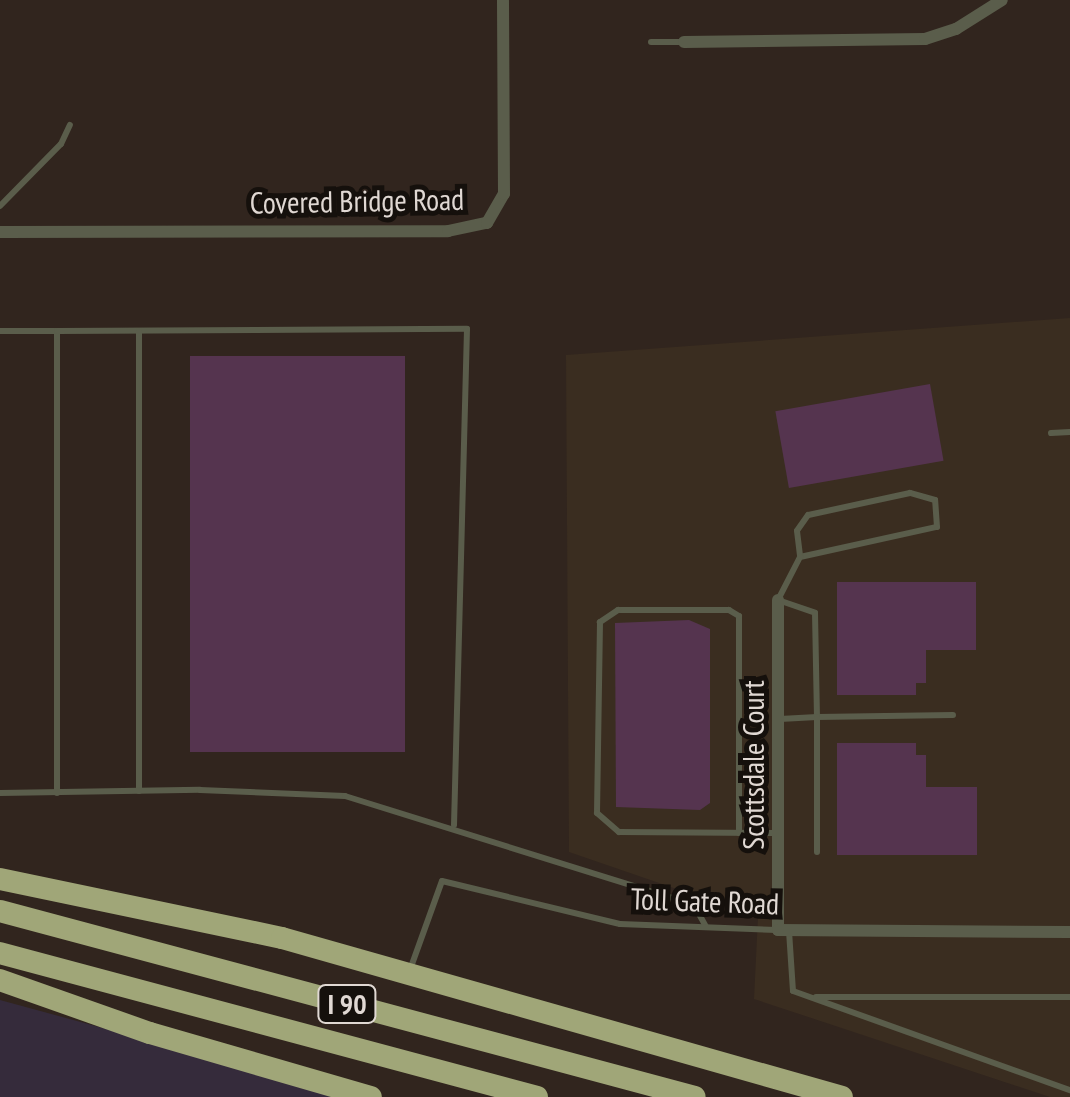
<!DOCTYPE html>
<html>
<head>
<meta charset="utf-8">
<style>
  body { margin:0 }
  #map { position:relative; width:1070px; height:1097px; overflow:hidden; background:#31251e; font-family:"PT Sans Narrow",sans-serif }
  div>[style] { position:absolute }
  [style*='--x'] { left:calc(var(--x)*1px); top:calc(var(--y)*1px); width:calc(var(--w)*1px); rotate:calc(var(--a)*1deg) }
  .commercial>* { inset:0; background:#3a2d20 }
  .industrial>* { inset:0; background:#352b3b }
  .building>* { inset:0; background:#55344f; transform-origin:0 0 }
  .lane>* { height:6px; margin:-3px; padding:0 3px; transform-origin:3px; border-radius:3px; background:#5a5d4b }
  .street>* { height:12px; margin:-6px; padding:0 6px; transform-origin:6px; border-radius:6px; background:#5a5d4b }
  .highway>* { height:22px; margin:-11px; padding:0 11px; transform-origin:11px; border-radius:11px; background:#a0a678 }
  span { translate:-50% -50%; white-space:nowrap; text-align:center; line-height:1.15; -webkit-text-stroke:10px #15100c; paint-order:stroke }
  .shield-label span { padding:2px 8px; background:#15100c; border:2px solid; border-radius:8px; -webkit-text-stroke-width:0 }
  .shield-label { font-size:28px; color:#e0d8d3; font-weight:700 }
  .street-label { font-size:30px; color:#e0d8d3 }
</style>
</head>
<body>
<div id="map">
  <div class="commercial">
    <div style="clip-path:polygon(1070px 318px,1070px 1097px,1050px 1097px,754px 999px,758px 917px,569px 852px,566px 355px)"></div>
  </div>
  <div class="industrial">
    <div style="clip-path:polygon(0 1000px,356px 1097px,0 1097px)"></div>
  </div>
  <div class="building">
    <div style="left:405px;top:356px;width:396px;height:215px;rotate:90deg"></div>
    <div style="left:930px;top:384px;width:78px;height:157px;rotate:80deg"></div>
    <div style="clip-path:polygon(837px 582px,976px 582px,976px 650px,926px 650px,926px 683px,916px 683px,916px 695px,837px 695px)"></div>
    <div style="clip-path:polygon(689px 620px,710px 629px,710px 803px,700px 810px,616px 807px,615px 623px)"></div>
    <div style="clip-path:polygon(837px 743px,916px 743px,916px 755px,926px 755px,926px 787px,977px 787px,977px 855px,837px 855px)"></div>
  </div>
  <div class="lane">
    <div style="--x:651;--y:42;--w:32;--a:0"></div>
    <div style="--x:0;--y:206;--w:87;--a:-45.5"></div>
    <div style="--x:61;--y:144;--w:21;--a:-65"></div>
    <div style="--x:0;--y:331;--w:57;--a:0"></div>
    <div style="--x:57;--y:331;--w:462;--a:90"></div>
    <div style="--x:57;--y:331;--w:410;--a:-0.3"></div>
    <div style="--x:467;--y:329;--w:496;--a:91.5"></div>
    <div style="--x:139;--y:331;--w:460;--a:90"></div>
    <div style="--x:1051;--y:433;--w:19;--a:-3"></div>
    <div style="--x:800;--y:557;--w:140;--a:-12.4"></div>
    <div style="--x:937;--y:527;--w:27;--a:-94"></div>
    <div style="--x:935;--y:500;--w:26;--a:-164"></div>
    <div style="--x:910;--y:493;--w:104;--a:167.8"></div>
    <div style="--x:808;--y:515;--w:19;--a:125"></div>
    <div style="--x:797;--y:531;--w:26;--a:83"></div>
    <div style="--x:800;--y:557;--w:48;--a:117.1"></div>
    <div style="--x:778;--y:600;--w:39;--a:19"></div>
    <div style="--x:815;--y:613;--w:104;--a:88.9"></div>
    <div style="--x:817;--y:717;--w:136;--a:-0.8"></div>
    <div style="--x:780;--y:719;--w:37;--a:-3"></div>
    <div style="--x:817;--y:717;--w:135;--a:90"></div>
    <div style="--x:0;--y:793;--w:200;--a:-0.9"></div>
    <div style="--x:200;--y:790;--w:145;--a:2.4"></div>
    <div style="--x:345;--y:796;--w:366;--a:17.3"></div>
    <div style="--x:694;--y:905;--w:25;--a:61"></div>
    <div style="--x:739;--y:833;--w:217;--a:-90"></div>
    <div style="--x:739;--y:616;--w:12;--a:-149"></div>
    <div style="--x:729;--y:610;--w:111;--a:180"></div>
    <div style="--x:618;--y:610;--w:22;--a:146"></div>
    <div style="--x:600;--y:622;--w:191;--a:90.9"></div>
    <div style="--x:597;--y:813;--w:29;--a:41"></div>
    <div style="--x:619;--y:832;--w:158;--a:0.4"></div>
    <div style="--x:789;--y:931;--w:60;--a:86.2"></div>
    <div style="--x:793;--y:991;--w:294;--a:19.7"></div>
    <div style="--x:411;--y:967;--w:91;--a:-70.2"></div>
    <div style="--x:442;--y:881;--w:183;--a:13.6"></div>
    <div style="--x:620;--y:924;--w:157;--a:2.2"></div>
    <div style="--x:816;--y:997;--w:254;--a:0"></div>
  </div>
  <div class="street">
    <div style="--x:684;--y:42;--w:241;--a:-0.7"></div>
    <div style="--x:925;--y:39;--w:33;--a:-18"></div>
    <div style="--x:956;--y:29;--w:54;--a:-32.2"></div>
    <div style="--x:0;--y:232;--w:448;--a:-0.1"></div>
    <div style="--x:448;--y:231;--w:40;--a:-12"></div>
    <div style="--x:487;--y:223;--w:34;--a:-60"></div>
    <div style="--x:504;--y:194;--w:194;--a:-90.3"></div>
    <div style="--x:778;--y:600;--w:330;--a:90"></div>
    <div style="--x:778;--y:930;--w:292;--a:0.4"></div>
  </div>
  <div class="highway">
    <div style="--x:0;--y:879;--w:288;--a:11.8"></div>
    <div style="--x:282;--y:938;--w:582;--a:15.85"></div>
    <div style="--x:0;--y:911;--w:719;--a:14.98"></div>
    <div style="--x:0;--y:953;--w:556;--a:15.01"></div>
    <div style="--x:0;--y:980;--w:159;--a:19.5"></div>
    <div style="--x:150;--y:1033;--w:230;--a:16.2"></div>
  </div>
  <div class="shield-label">
    <span style="left:347px;top:1004px">I 90</span>
  </div>
  <div class="street-label">
    <span style="left:357px;top:201px;rotate:-1deg">Covered Bridge Road</span>
    <span style="left:753px;top:765px;rotate:-90deg">Scottsdale Court</span>
    <span style="left:705px;top:901px;rotate:2deg">Toll Gate Road</span>
  </div>
</div>
</body>
</html>
